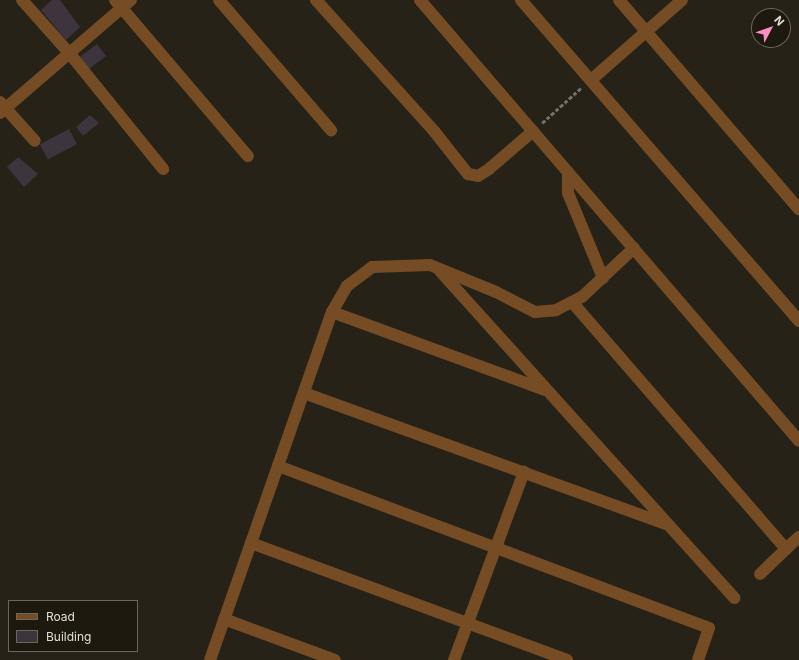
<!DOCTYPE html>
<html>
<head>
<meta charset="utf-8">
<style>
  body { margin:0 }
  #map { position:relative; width:799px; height:660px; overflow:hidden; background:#272217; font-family:Inter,sans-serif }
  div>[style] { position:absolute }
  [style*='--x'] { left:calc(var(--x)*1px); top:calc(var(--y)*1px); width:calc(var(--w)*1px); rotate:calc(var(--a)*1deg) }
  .building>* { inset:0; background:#3e343d; transform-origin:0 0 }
  .path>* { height:2.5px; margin-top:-1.25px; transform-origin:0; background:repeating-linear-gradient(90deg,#747067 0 4px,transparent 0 6px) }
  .minor>* { height:12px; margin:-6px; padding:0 6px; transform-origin:6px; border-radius:6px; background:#764c24 }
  span { translate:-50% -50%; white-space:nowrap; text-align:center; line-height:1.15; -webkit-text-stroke:3px #1d190e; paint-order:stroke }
  .legend { position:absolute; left:8px; top:600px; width:130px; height:52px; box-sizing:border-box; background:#1d190e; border:1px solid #6b675e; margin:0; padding:5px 7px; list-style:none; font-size:12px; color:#e0ddd6 }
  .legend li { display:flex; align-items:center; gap:8px; height:20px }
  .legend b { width:20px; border:1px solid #6b675e }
  .north { position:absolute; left:751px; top:8px; width:40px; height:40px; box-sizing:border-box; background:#1d190e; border:1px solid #6b675e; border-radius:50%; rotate:49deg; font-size:11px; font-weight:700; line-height:16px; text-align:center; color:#e0ddd6 }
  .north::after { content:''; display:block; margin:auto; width:14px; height:18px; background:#fa8fc6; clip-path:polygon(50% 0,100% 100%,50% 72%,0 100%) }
</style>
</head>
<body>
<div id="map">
  <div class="building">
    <div style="clip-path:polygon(52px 0,60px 0,80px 27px,66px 40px,41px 10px)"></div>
    <div style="left:97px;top:44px;width:15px;height:24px;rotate:53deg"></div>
    <div style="clip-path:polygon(90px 115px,99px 123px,83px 136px,76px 127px)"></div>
    <div style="left:69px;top:129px;width:17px;height:33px;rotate:62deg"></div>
    <div style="clip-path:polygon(18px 157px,38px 174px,24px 187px,7px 167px)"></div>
  </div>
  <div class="path">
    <div style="--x:542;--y:123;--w:52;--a:-41.9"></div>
  </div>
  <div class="minor">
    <div style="--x:22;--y:0;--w:72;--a:48.4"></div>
    <div style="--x:70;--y:54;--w:148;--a:51"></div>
    <div style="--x:115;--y:0;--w:205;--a:49.6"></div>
    <div style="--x:219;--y:0;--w:172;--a:49.3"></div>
    <div style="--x:316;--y:0;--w:176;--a:48"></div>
    <div style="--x:434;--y:131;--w:55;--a:51.7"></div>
    <div style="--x:468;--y:174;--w:10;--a:11"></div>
    <div style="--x:478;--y:176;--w:13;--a:-32"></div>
    <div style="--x:489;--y:169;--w:58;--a:-40.8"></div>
    <div style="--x:420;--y:0;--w:581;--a:49.32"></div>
    <div style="--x:521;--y:0;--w:425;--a:49.1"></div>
    <div style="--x:619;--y:0;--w:276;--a:49.3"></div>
    <div style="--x:591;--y:80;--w:121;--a:-41.3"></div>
    <div style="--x:0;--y:102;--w:52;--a:48.1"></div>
    <div style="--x:0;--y:113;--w:173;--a:-40.8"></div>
    <div style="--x:568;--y:172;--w:21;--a:90"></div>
    <div style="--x:568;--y:193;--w:92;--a:67.6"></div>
    <div style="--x:440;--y:271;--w:440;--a:48"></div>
    <div style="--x:572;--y:302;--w:327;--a:49.1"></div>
    <div style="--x:786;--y:549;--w:36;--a:136"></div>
    <div style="--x:332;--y:312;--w:227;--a:20.1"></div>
    <div style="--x:304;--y:393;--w:385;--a:19.9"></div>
    <div style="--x:278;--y:466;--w:460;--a:20.6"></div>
    <div style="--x:709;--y:628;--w:34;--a:109"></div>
    <div style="--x:251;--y:543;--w:337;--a:20.3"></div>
    <div style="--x:786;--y:549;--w:18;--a:-43"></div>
    <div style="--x:224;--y:619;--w:118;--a:20.3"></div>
    <div style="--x:210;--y:660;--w:369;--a:-70.7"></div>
    <div style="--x:332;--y:312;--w:30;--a:-60"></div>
    <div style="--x:347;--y:286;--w:31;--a:-37"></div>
    <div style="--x:372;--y:267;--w:58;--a:-2"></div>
    <div style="--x:430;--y:265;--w:71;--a:22.2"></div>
    <div style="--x:496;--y:292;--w:44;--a:27.1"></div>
    <div style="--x:535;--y:312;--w:21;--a:-5"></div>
    <div style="--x:556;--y:310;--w:30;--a:-27"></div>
    <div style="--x:583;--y:296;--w:70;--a:-43.3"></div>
    <div style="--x:454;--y:660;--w:201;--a:-69.6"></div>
  </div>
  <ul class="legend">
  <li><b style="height:5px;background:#764c24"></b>Road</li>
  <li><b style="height:11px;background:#3e343d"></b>Building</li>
  </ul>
  <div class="north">N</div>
</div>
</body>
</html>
